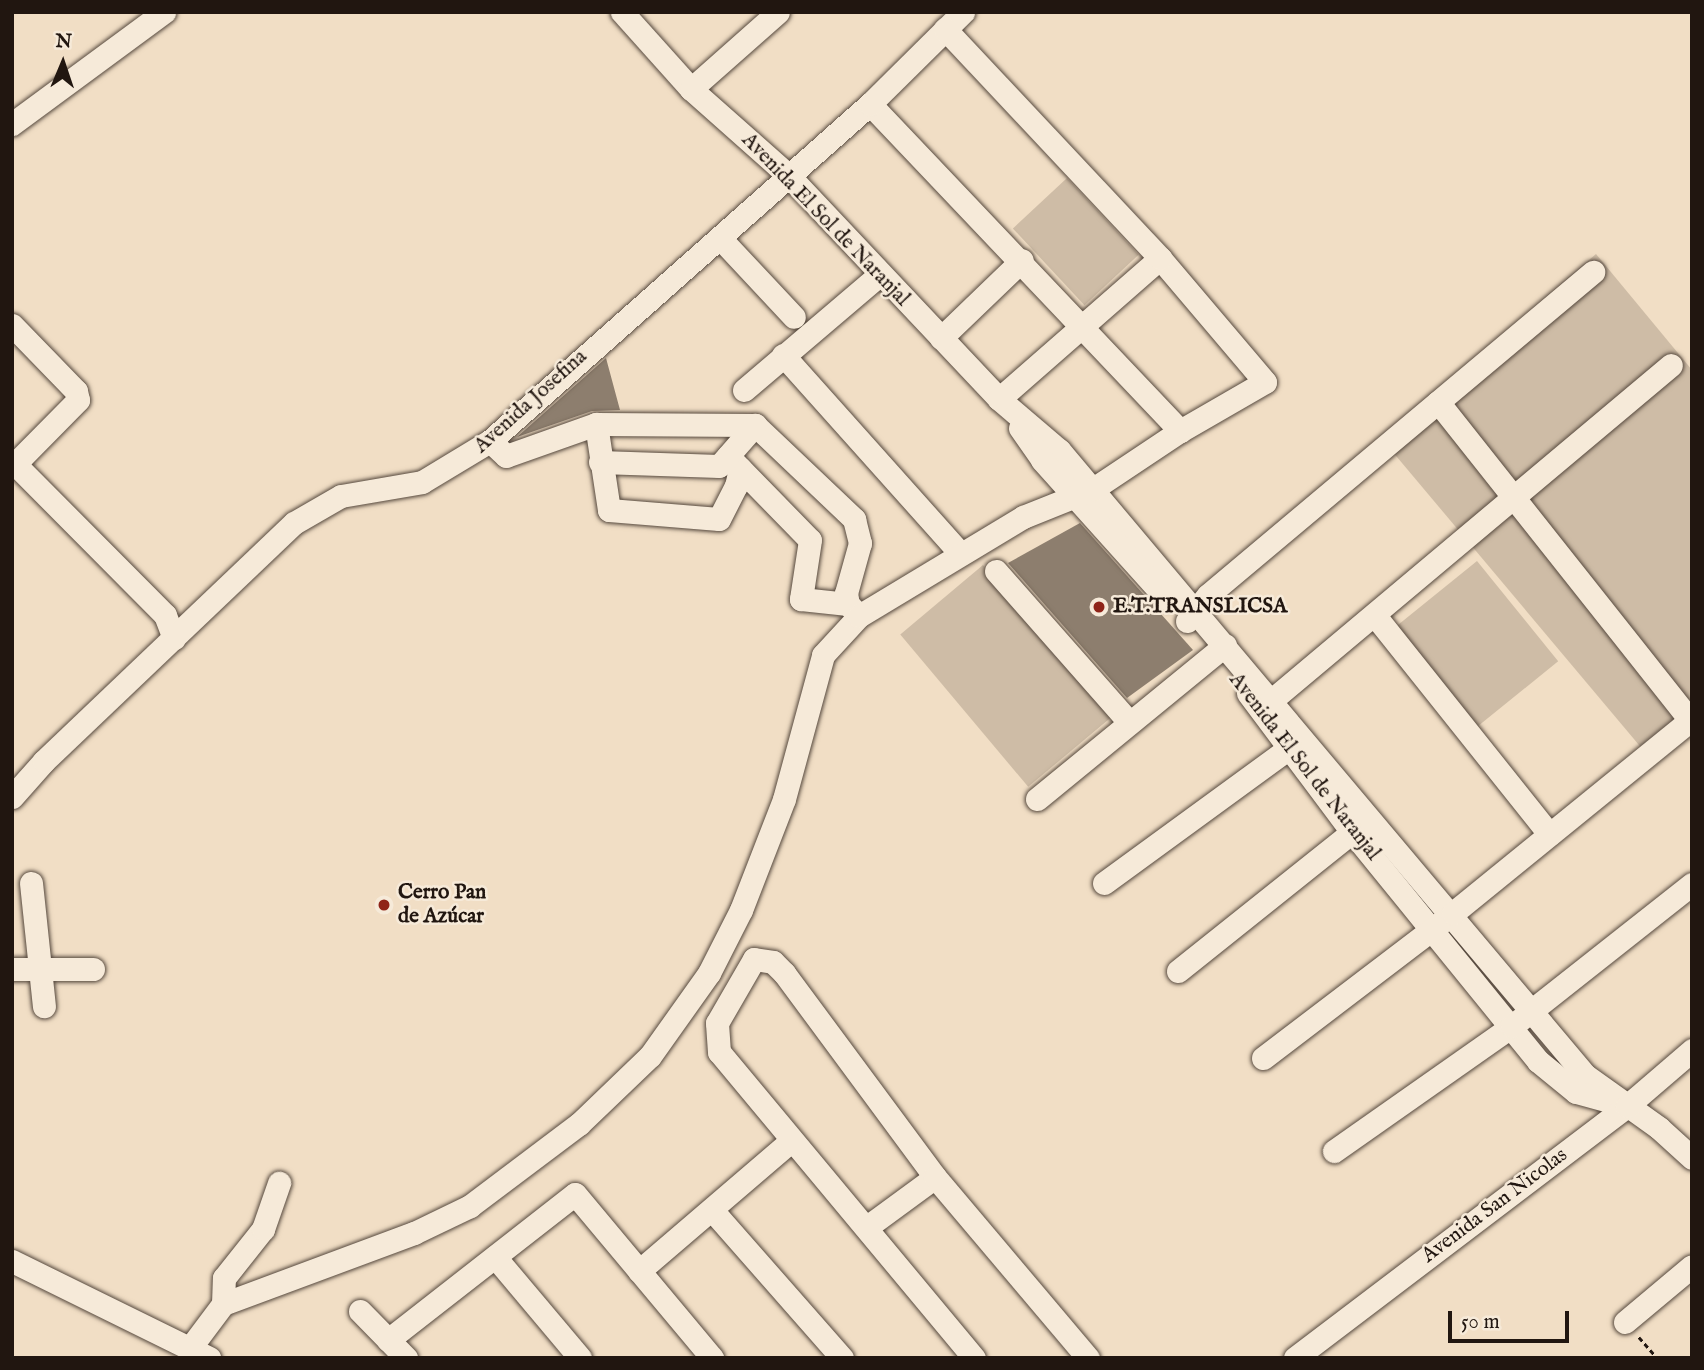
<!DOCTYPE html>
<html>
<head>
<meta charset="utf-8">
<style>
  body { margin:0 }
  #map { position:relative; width:1704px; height:1370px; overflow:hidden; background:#f1dec5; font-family:"IM FELL English",serif }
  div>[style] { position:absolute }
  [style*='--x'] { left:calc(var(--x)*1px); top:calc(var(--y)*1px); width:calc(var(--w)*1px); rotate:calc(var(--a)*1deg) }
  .green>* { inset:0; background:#cebca6; transform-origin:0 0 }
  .building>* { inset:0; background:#8d7e6e }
  .path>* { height:2.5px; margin-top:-1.25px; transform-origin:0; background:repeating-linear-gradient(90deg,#211610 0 5px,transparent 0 8.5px) }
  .roads { filter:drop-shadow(0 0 2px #55483d) drop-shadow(0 0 2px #55483d) }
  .minor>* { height:23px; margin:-11.5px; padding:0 11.5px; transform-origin:11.5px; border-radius:11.5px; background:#f6ead9 }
  .dots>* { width:19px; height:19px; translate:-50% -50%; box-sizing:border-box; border:4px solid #f6ead9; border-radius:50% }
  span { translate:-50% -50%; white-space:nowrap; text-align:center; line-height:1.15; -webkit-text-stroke:5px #f6ead9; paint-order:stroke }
  .street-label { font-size:21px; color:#211610 }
  .poi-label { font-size:21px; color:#211610; font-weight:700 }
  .left { translate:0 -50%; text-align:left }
  .frame { position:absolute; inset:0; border:14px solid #211610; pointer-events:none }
  .north { position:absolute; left:28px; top:28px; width:70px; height:70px; -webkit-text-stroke:5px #f6ead9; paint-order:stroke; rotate:2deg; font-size:19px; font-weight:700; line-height:28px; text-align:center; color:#211610 }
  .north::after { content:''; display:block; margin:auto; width:24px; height:32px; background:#211610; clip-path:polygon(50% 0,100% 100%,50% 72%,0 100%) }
  .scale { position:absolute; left:1448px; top:1311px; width:121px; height:32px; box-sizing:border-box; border:4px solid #211610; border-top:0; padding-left:9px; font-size:21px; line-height:24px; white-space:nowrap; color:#211610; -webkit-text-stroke:5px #f6ead9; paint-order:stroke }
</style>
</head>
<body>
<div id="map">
  <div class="green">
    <div style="left:1067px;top:178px;width:105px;height:74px;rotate:47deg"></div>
    <div style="clip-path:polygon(1596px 254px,1692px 370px,1692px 717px,1644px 751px,1381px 438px)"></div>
    <div style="left:1477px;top:561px;width:129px;height:105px;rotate:51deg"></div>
    <div style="left:983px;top:565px;width:199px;height:108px;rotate:50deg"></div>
  </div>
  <div class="building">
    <div style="clip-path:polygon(606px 358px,620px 410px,592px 411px,517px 437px)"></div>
    <div style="clip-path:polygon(1080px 523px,1193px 650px,1127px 698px,1008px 563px)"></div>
  </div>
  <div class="path">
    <div style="--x:1639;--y:1337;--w:28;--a:49"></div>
  </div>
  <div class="roads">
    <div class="minor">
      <div style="--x:622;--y:12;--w:103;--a:48.1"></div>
      <div style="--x:691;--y:89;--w:131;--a:41.6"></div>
      <div style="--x:789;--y:176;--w:306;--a:46.7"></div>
      <div style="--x:999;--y:399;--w:79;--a:40.4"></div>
      <div style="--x:1059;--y:450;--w:817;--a:49.92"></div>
      <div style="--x:1585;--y:1075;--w:91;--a:35.6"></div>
      <div style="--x:1659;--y:1128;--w:45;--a:42.3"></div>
      <div style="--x:691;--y:89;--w:116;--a:-41.5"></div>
      <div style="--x:870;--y:104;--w:451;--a:46.5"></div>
      <div style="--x:12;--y:124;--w:189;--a:-36.4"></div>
      <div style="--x:720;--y:238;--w:108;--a:46.9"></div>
      <div style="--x:12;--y:325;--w:92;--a:45.9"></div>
      <div style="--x:76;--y:391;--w:9;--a:77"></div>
      <div style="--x:78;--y:400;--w:94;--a:134.6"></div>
      <div style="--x:941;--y:338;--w:112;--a:-43.9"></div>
      <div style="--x:783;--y:355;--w:267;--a:48.2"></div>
      <div style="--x:744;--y:390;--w:177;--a:-40.4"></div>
      <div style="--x:999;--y:399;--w:214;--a:-41.2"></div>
      <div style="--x:1438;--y:402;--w:409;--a:51.6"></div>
      <div style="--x:596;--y:424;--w:87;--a:81.4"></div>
      <div style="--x:609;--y:510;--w:110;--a:4.7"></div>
      <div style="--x:719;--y:519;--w:37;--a:-63"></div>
      <div style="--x:736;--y:486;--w:18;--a:-77"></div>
      <div style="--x:1020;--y:428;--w:39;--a:55"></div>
      <div style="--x:1042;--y:460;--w:186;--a:48.1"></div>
      <div style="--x:490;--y:441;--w:22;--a:43"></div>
      <div style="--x:506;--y:456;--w:96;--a:-19.6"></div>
      <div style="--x:596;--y:424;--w:159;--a:0.4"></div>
      <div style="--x:755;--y:425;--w:137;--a:43.5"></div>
      <div style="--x:854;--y:519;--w:25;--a:76"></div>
      <div style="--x:860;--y:543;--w:52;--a:105.6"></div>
      <div style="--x:846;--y:593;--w:11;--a:80"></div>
      <div style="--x:848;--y:604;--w:16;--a:47"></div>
      <div style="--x:728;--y:456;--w:117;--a:45.7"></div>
      <div style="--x:810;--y:540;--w:60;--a:98.7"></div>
      <div style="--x:801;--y:599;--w:47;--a:6.1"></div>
      <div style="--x:12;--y:461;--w:217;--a:45.2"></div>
      <div style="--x:165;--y:615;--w:25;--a:69"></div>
      <div style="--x:600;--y:462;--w:119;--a:1.9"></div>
      <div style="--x:719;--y:466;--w:55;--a:-48.7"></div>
      <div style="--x:996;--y:571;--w:201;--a:48.6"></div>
      <div style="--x:1376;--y:617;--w:278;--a:51.4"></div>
      <div style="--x:1187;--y:621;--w:33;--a:-51"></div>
      <div style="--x:1208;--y:595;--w:503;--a:-40"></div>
      <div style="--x:1248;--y:693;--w:174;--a:53.2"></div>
      <div style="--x:1352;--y:832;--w:295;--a:50.9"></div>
      <div style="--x:1538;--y:1061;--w:49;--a:39.2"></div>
      <div style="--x:1576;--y:1092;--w:50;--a:15.2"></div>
      <div style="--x:1261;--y:709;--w:535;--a:-40"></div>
      <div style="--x:12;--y:797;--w:48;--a:-48.4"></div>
      <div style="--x:44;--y:761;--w:345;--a:-43.6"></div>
      <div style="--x:294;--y:523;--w:54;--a:-29.9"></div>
      <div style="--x:341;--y:496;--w:82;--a:-9.8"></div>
      <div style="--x:422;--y:482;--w:79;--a:-31.1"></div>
      <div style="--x:490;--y:441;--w:508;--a:-41.57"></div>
      <div style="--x:870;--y:104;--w:131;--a:-44.7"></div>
      <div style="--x:1037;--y:799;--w:243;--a:-39.3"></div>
      <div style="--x:31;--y:883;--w:124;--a:84"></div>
      <div style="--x:1104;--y:883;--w:229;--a:-36.1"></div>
      <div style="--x:12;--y:969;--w:81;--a:0"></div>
      <div style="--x:1178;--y:971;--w:223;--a:-38.6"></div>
      <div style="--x:1263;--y:1058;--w:239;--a:-37.3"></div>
      <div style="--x:1453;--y:913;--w:308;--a:-39.1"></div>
      <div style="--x:1334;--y:1151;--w:218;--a:-35.1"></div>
      <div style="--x:1512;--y:1026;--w:229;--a:-38.3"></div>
      <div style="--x:712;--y:1210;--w:197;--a:48.7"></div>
      <div style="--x:867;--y:1227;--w:84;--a:-36.3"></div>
      <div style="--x:495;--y:1257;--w:132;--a:49.9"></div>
      <div style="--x:12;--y:1261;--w:220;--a:26.2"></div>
      <div style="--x:639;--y:1271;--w:201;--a:-40.6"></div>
      <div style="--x:223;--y:1304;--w:26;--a:-88"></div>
      <div style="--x:224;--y:1278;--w:63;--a:-51.5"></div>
      <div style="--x:263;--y:1229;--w:49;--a:-70.8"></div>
      <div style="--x:360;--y:1311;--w:66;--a:45.6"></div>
      <div style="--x:1625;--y:1322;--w:87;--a:-39.9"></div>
      <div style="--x:388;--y:1340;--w:237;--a:-38"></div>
      <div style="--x:575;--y:1194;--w:214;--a:50.1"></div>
      <div style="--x:190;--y:1348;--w:55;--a:-53.1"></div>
      <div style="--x:223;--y:1304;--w:204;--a:-20.4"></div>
      <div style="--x:414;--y:1233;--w:62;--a:-25.7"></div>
      <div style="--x:470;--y:1206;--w:136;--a:-37"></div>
      <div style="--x:579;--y:1124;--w:98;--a:-43.8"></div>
      <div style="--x:650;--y:1056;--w:102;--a:-54.6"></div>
      <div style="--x:709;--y:973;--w:71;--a:-63.1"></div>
      <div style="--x:741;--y:910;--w:119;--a:-68.8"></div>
      <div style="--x:784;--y:799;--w:149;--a:-74.8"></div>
      <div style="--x:823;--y:655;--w:53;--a:-47.3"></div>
      <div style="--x:859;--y:616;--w:192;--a:-31.1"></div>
      <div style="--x:1023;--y:517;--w:75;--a:-21.8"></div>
      <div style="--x:1093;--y:489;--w:105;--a:-33.7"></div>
      <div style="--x:1180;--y:431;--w:98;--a:-30"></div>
      <div style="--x:1265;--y:382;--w:162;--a:-130.3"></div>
      <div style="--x:1160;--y:258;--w:314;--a:-133.2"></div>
      <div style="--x:974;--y:1358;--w:398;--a:-129.8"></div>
      <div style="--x:719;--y:1052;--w:29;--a:-94"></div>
      <div style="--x:717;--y:1023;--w:74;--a:-60"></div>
      <div style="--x:754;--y:959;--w:19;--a:9"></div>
      <div style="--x:773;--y:962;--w:16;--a:45"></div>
      <div style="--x:784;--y:973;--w:254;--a:53.5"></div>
      <div style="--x:935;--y:1177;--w:237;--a:49.8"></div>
      <div style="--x:1295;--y:1358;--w:417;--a:-37.2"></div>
      <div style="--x:1627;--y:1106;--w:86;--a:-40.7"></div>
    </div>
  </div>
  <div class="dots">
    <div style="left:1099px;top:607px;background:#8f2418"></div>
    <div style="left:384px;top:905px;background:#8f2418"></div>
  </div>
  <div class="street-label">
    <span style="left:825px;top:220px;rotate:46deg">Avenida El Sol de Naranjal</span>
    <span style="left:531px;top:402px;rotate:-42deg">Avenida Josefina</span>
    <span style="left:1304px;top:767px;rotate:52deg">Avenida El Sol de Naranjal</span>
    <span style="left:1495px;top:1206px;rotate:-37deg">Avenida San Nicolas</span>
  </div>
  <div class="poi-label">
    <span class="left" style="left:1113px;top:607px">E.T.TRANSLICSA</span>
    <span class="left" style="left:398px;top:905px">Cerro Pan<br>de Azúcar</span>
  </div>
  <div class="frame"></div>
  <div class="north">N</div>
  <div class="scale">50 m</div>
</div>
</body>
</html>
